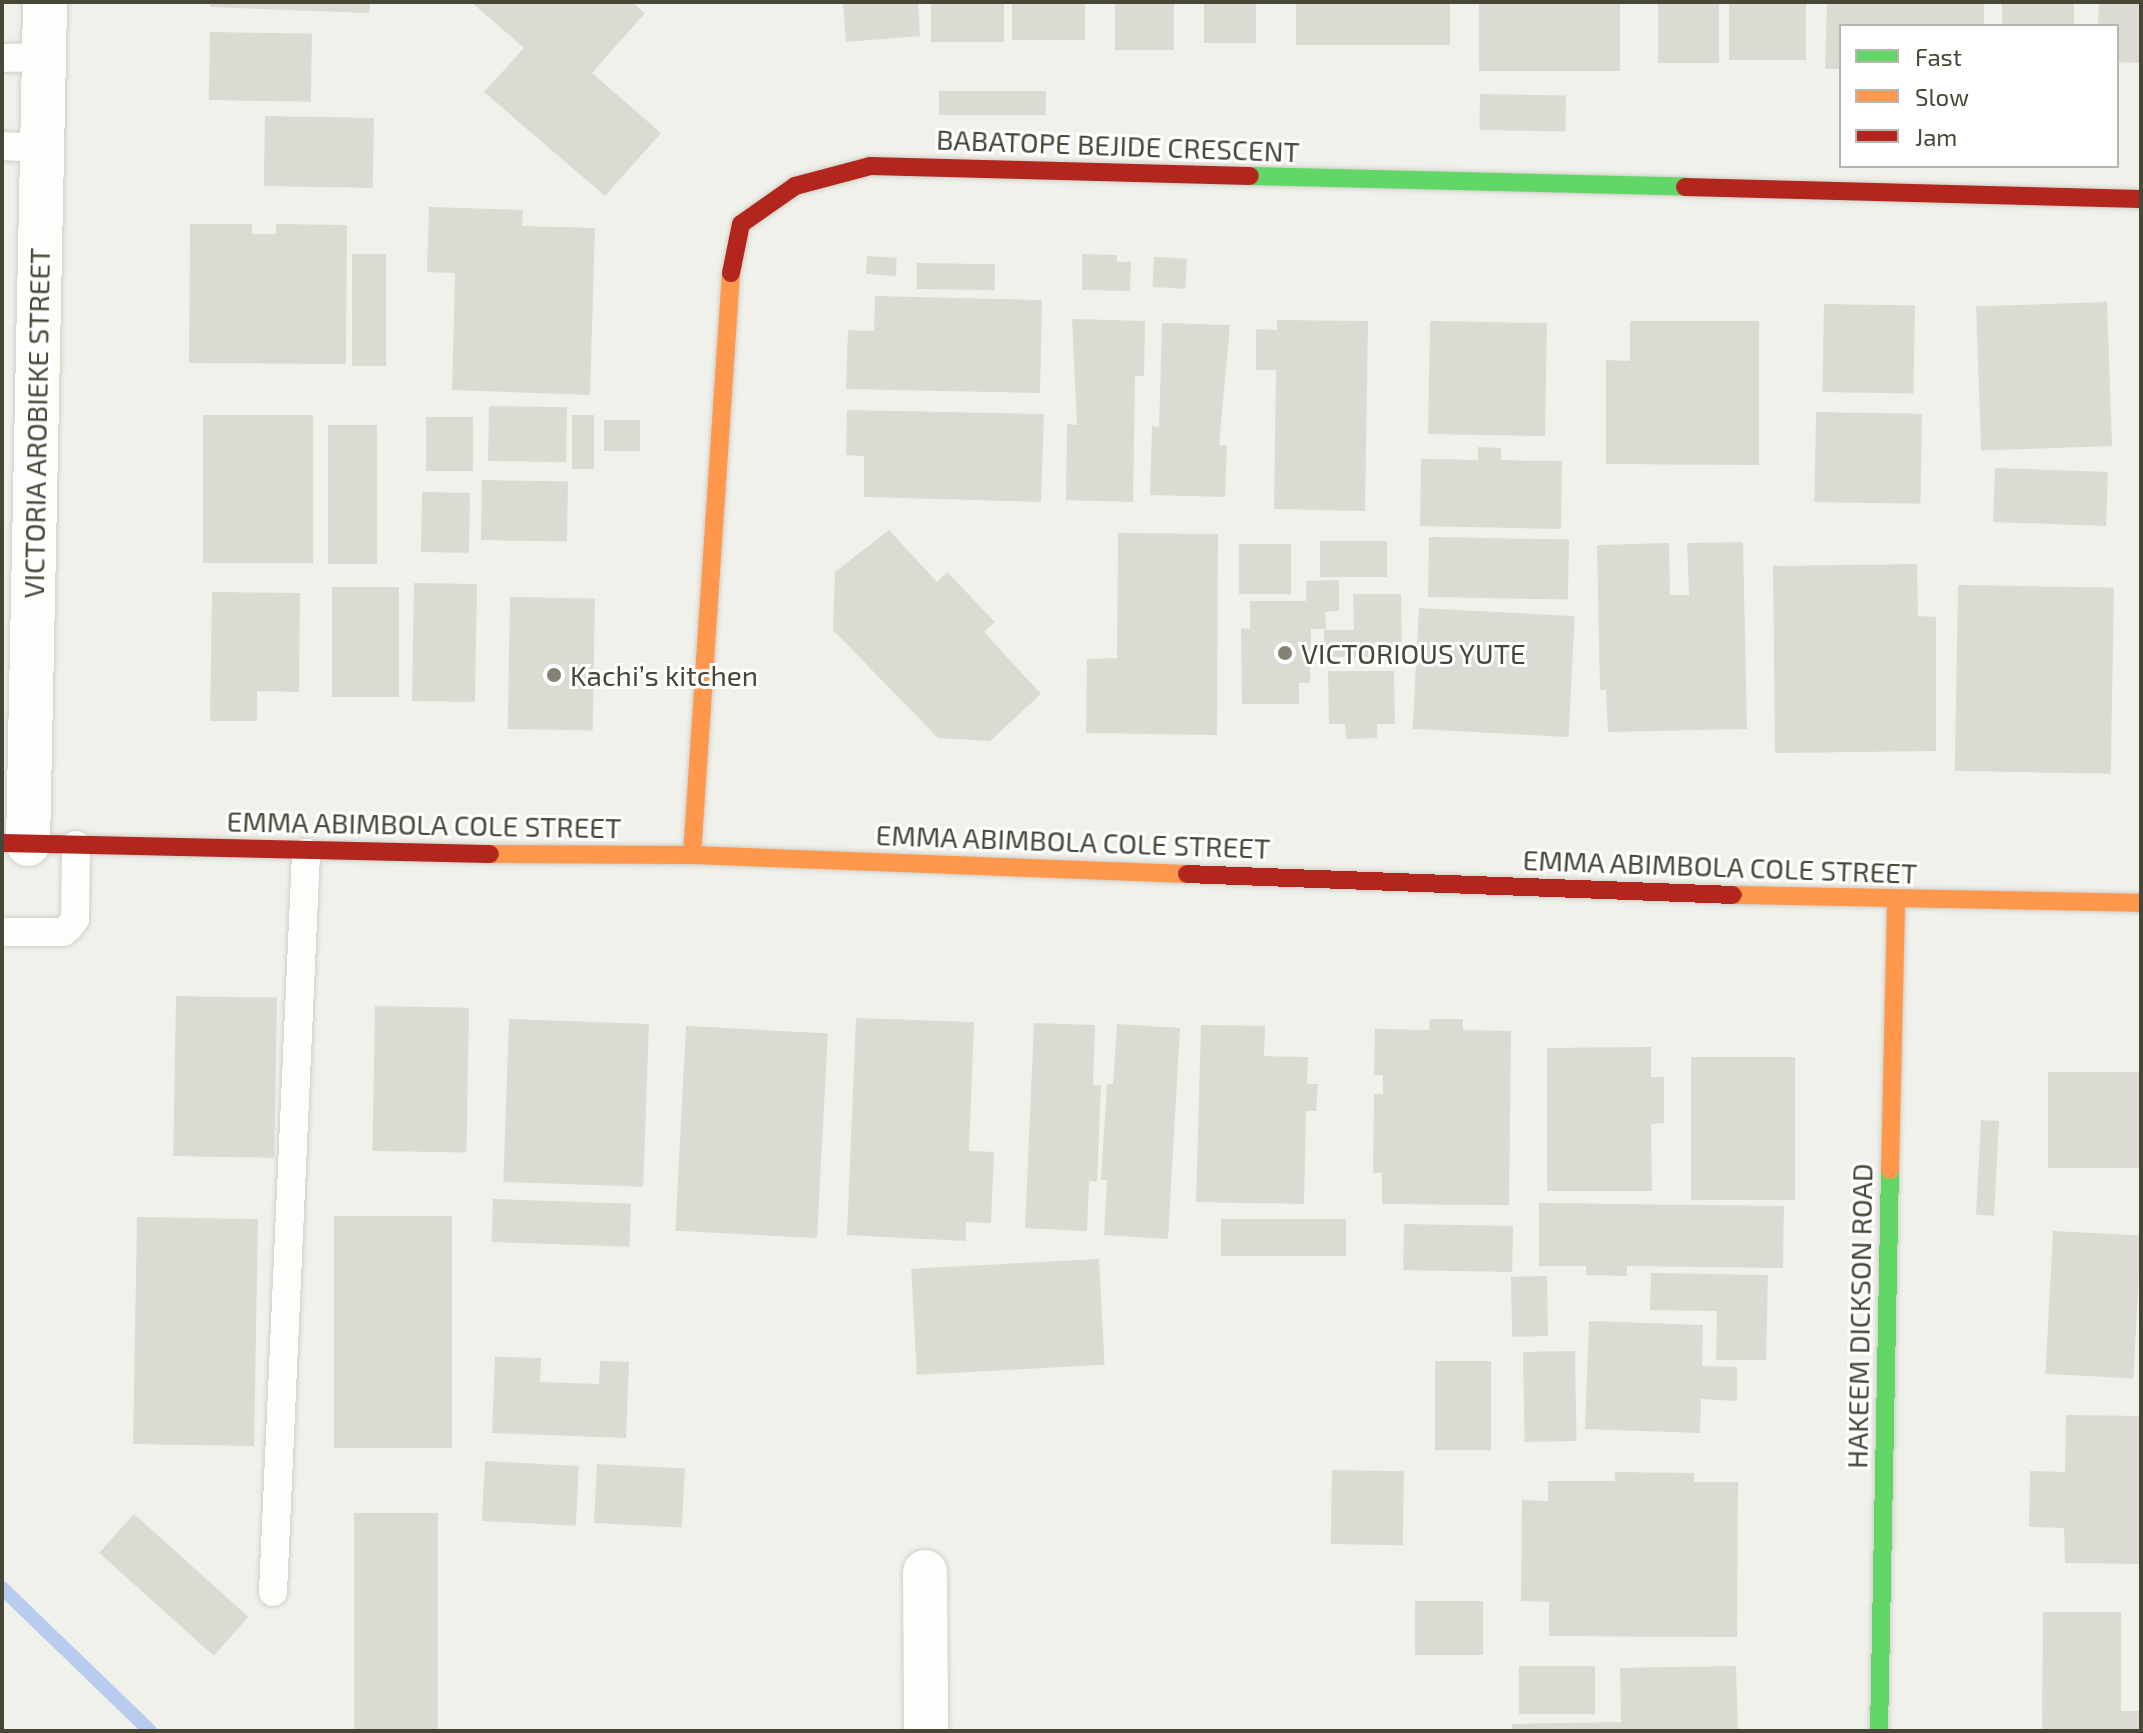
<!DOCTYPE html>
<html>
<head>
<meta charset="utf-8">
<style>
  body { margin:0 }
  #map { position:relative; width:2143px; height:1733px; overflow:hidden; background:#f1f1eb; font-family:"Exo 2",sans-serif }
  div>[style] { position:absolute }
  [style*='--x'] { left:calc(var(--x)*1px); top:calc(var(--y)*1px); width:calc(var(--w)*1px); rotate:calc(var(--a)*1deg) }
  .stream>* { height:14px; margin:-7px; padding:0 7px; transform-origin:7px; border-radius:7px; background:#bacbf0 }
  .building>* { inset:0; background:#dbdad3; transform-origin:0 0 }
  .roads { filter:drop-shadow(0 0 2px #cfcfc8) drop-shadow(0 0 2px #cfcfc8) }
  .lane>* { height:28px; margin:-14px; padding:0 14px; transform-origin:14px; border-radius:14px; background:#fdfdfc }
  .street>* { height:44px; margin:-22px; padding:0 22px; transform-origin:22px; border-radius:22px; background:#fdfdfc }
  .fast>* { height:18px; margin:-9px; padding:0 9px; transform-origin:9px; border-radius:9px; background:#63d668 }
  .slow>* { height:18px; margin:-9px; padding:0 9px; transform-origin:9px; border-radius:9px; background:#ff974d }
  .jam>* { height:18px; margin:-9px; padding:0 9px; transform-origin:9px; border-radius:9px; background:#b3261e }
  .dots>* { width:22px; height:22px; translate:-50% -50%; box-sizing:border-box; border:4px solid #fff; border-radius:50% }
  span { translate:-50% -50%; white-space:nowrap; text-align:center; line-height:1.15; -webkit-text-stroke:6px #fff; paint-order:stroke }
  .street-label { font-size:28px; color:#484636 }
  .poi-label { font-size:28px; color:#484636 }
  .left { translate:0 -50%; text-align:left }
  .frame { position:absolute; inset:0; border:4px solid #484636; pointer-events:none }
  .legend { position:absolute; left:1839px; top:24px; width:280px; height:144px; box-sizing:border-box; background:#fff; border:2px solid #b6b5af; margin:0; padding:10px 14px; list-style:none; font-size:24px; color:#484636 }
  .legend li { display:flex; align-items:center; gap:16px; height:40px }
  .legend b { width:40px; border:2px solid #b6b5af }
</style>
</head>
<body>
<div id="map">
  <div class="stream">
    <div style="--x:2;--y:1588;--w:206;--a:44"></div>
  </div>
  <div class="building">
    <div style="clip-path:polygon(210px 2px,370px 2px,369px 13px,210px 7px)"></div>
    <div style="clip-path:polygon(471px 2px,632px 2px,645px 13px,592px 73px,661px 133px,605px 196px,484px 92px,524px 48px)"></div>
    <div style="clip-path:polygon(843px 2px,918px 2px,920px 36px,846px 42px)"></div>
    <div style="left:931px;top:2px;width:73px;height:40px"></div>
    <div style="left:1012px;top:2px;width:73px;height:38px"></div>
    <div style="left:1115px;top:2px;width:59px;height:48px"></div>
    <div style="left:1204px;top:2px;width:52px;height:41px"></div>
    <div style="left:1296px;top:2px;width:154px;height:43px"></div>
    <div style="left:1479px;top:2px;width:141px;height:69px"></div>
    <div style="left:1658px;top:2px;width:61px;height:61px"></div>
    <div style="left:1729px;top:2px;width:77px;height:58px"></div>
    <div style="clip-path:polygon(1827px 2px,1984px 2px,1984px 26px,1841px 26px,1841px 69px,1825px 69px)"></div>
    <div style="left:2002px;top:2px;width:72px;height:24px"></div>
    <div style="clip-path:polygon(2099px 2px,2141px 2px,2141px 63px,2117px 62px,2117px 26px,2098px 26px)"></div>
    <div style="left:210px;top:32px;width:102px;height:68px;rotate:1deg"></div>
    <div style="left:1046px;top:91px;width:24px;height:107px;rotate:90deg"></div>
    <div style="left:1480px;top:94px;width:86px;height:36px;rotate:1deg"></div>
    <div style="left:265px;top:116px;width:109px;height:70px;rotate:1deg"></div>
    <div style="clip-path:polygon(429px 207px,523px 210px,522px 226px,595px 228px,590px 395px,452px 390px,455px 273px,427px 272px)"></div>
    <div style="clip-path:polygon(190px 224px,252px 224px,252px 234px,276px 234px,276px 224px,347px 225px,346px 364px,189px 363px)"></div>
    <div style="left:352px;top:254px;width:34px;height:112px"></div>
    <div style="clip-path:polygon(1082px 254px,1117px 255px,1117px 262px,1131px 262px,1130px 291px,1082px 290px)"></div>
    <div style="left:867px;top:256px;width:30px;height:18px;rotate:4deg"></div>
    <div style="left:1154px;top:257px;width:33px;height:30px;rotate:3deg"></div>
    <div style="left:917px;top:263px;width:78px;height:26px;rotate:1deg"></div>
    <div style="clip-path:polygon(875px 296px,1042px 300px,1040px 393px,846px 389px,848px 330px,874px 331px)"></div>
    <div style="left:2107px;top:302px;width:144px;height:131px;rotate:88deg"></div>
    <div style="left:1824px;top:304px;width:91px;height:88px;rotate:1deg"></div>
    <div style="clip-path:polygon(1072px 319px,1145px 321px,1144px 376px,1135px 376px,1133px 502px,1066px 500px,1067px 424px,1077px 425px)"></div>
    <div style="clip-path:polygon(1277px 320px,1368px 321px,1365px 511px,1274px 509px,1276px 370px,1256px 370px,1256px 329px,1277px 330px)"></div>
    <div style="left:1430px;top:321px;width:117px;height:113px;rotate:1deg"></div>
    <div style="clip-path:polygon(1630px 321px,1759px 321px,1759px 465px,1606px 464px,1606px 360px,1630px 361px)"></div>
    <div style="clip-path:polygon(1162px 323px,1230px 325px,1219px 445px,1227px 445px,1225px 497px,1150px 495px,1152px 426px,1159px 427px)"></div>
    <div style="left:489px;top:406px;width:78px;height:55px;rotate:1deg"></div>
    <div style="clip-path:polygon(847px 410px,1044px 414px,1041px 502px,864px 497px,864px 456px,846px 455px)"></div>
    <div style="left:1816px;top:412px;width:106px;height:90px;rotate:1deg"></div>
    <div style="left:203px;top:415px;width:110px;height:148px"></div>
    <div style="left:572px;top:415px;width:22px;height:54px"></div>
    <div style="left:426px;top:417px;width:47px;height:54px"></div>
    <div style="left:604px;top:420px;width:36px;height:31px"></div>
    <div style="left:328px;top:425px;width:49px;height:139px"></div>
    <div style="clip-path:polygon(1478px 447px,1501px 448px,1501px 460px,1562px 461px,1561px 529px,1420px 526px,1421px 459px,1478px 460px)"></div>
    <div style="left:1995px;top:468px;width:113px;height:54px;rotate:2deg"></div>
    <div style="left:482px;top:480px;width:86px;height:60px;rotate:1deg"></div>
    <div style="left:422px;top:492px;width:48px;height:60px;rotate:1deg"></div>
    <div style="clip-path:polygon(889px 530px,937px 582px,947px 572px,995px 622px,984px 632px,1041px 694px,990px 741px,938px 738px,833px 630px,835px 572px)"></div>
    <div style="clip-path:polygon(1118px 533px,1218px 534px,1217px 735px,1086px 733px,1087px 659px,1117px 658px)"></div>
    <div style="left:1429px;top:537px;width:140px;height:60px;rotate:1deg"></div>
    <div style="left:1320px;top:541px;width:67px;height:36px"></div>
    <div style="clip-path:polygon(1743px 542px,1747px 729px,1608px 732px,1606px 690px,1600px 690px,1597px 545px,1669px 543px,1670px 595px,1689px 595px,1687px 543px)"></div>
    <div style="left:1291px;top:544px;width:50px;height:52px;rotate:90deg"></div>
    <div style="clip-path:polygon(1917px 564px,1918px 616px,1936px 617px,1936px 751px,1775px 753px,1773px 566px)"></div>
    <div style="clip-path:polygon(1339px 580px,1339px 611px,1325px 612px,1326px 629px,1311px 629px,1310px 683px,1299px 683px,1299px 704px,1242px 704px,1241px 628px,1250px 629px,1250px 601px,1306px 601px,1306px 581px)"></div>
    <div style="left:414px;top:583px;width:63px;height:118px;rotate:1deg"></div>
    <div style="left:1958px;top:585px;width:156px;height:186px;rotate:1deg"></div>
    <div style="left:332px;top:587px;width:67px;height:110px"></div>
    <div style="clip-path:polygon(212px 592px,300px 593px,299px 692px,257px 691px,257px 721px,210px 721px)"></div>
    <div style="clip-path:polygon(1353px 594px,1401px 594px,1402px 657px,1324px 657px,1324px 630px,1354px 630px)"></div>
    <div style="left:510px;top:597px;width:85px;height:132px;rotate:1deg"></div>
    <div style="left:1419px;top:608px;width:156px;height:121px;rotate:3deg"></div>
    <div style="clip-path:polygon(1328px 671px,1394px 671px,1395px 724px,1377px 724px,1377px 738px,1346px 739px,1345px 724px,1329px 724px)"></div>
    <div style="left:176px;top:996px;width:101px;height:160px;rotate:1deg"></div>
    <div style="left:375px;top:1006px;width:94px;height:145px;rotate:1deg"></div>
    <div style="clip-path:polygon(856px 1018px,974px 1022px,969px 1151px,994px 1152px,991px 1223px,966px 1222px,966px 1241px,847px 1235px)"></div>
    <div style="left:509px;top:1019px;width:140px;height:163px;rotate:2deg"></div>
    <div style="clip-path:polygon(1430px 1019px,1463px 1019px,1463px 1030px,1511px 1031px,1509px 1205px,1382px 1204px,1382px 1173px,1373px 1173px,1374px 1094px,1383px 1094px,1383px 1075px,1374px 1075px,1375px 1029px,1429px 1030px)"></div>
    <div style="clip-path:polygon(1034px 1023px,1095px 1025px,1093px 1085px,1101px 1085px,1097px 1182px,1089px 1181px,1087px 1231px,1025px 1228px)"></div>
    <div style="clip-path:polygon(1117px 1024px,1180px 1028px,1168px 1239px,1104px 1235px,1107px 1180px,1101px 1180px,1107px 1084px,1113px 1084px)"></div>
    <div style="clip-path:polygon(1201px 1025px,1265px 1026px,1264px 1056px,1308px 1057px,1307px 1084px,1318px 1084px,1316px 1111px,1306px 1111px,1304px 1204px,1196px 1202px)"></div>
    <div style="left:686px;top:1026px;width:142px;height:205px;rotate:3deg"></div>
    <div style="clip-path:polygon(1651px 1047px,1651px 1077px,1664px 1077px,1664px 1123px,1651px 1124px,1652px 1191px,1547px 1191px,1547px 1048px)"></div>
    <div style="left:1795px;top:1057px;width:143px;height:104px;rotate:90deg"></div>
    <div style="left:2048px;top:1072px;width:93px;height:96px"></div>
    <div style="left:1981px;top:1120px;width:18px;height:95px;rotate:3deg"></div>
    <div style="left:493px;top:1199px;width:138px;height:43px;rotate:2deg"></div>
    <div style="clip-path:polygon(1539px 1203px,1784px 1206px,1783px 1268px,1627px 1266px,1627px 1276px,1586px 1275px,1586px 1266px,1539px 1266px)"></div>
    <div style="left:334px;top:1216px;width:118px;height:232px"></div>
    <div style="left:137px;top:1217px;width:121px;height:227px;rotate:1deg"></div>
    <div style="left:1221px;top:1219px;width:125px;height:37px"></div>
    <div style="left:1404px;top:1224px;width:109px;height:46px;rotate:1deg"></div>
    <div style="left:2053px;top:1231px;width:88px;height:143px;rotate:3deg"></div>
    <div style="left:1099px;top:1259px;width:106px;height:188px;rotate:87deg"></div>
    <div style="clip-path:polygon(1651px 1273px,1768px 1275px,1766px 1360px,1716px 1360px,1717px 1311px,1650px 1310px)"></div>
    <div style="left:1547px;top:1276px;width:60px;height:36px;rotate:89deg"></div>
    <div style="clip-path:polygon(1589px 1321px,1703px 1325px,1702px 1366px,1737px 1367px,1737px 1401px,1701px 1399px,1700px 1433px,1585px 1429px)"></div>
    <div style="left:1575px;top:1351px;width:90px;height:52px;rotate:89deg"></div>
    <div style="clip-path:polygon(495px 1357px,541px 1358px,540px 1382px,599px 1384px,600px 1361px,629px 1362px,626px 1438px,492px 1433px)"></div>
    <div style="left:1435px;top:1361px;width:56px;height:89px"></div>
    <div style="clip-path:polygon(2066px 1415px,2141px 1416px,2141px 1564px,2065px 1563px,2064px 1528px,2029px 1527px,2030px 1471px,2065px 1472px)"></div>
    <div style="left:485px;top:1461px;width:94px;height:60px;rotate:3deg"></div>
    <div style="left:597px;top:1464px;width:88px;height:59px;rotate:3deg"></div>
    <div style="left:1332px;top:1470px;width:72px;height:74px;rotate:1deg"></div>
    <div style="clip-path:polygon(1615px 1472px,1694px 1473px,1694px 1482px,1738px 1482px,1737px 1637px,1549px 1636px,1549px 1602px,1521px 1601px,1522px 1500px,1548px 1501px,1548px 1481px,1615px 1481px)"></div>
    <div style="left:354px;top:1513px;width:84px;height:217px"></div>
    <div style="left:134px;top:1514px;width:154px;height:52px;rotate:42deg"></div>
    <div style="left:1415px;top:1601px;width:68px;height:54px"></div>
    <div style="clip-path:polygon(2043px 1612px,2121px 1612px,2121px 1711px,2141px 1711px,2141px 1731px,2042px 1731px)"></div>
    <div style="left:1519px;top:1666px;width:76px;height:48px"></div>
    <div style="clip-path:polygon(1736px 1666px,1738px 1731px,1512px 1731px,1512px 1724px,1621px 1722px,1620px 1668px)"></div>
  </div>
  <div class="roads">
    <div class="lane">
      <div style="--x:2;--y:58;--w:42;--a:-1.4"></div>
      <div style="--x:2;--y:146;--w:39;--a:3"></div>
      <div style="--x:2;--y:932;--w:61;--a:0"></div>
      <div style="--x:63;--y:932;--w:8;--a:-40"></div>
      <div style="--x:69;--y:927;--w:10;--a:-53"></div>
      <div style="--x:75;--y:919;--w:74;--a:-89.2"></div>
      <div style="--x:273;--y:1592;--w:740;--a:-87.44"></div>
    </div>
    <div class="street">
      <div style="--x:28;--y:844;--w:842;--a:-88.84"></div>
      <div style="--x:925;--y:1572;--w:159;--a:89.6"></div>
    </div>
    <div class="fast">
      <div style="--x:1250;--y:176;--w:435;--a:1.4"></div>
      <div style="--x:1879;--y:1731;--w:561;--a:-88.88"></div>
    </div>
    <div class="slow">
      <div style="--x:490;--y:854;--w:202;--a:0.3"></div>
      <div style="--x:692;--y:855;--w:495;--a:2.2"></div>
      <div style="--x:692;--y:855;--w:583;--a:-86.17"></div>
      <div style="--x:1733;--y:895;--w:408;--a:1.1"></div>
      <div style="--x:1890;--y:1170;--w:269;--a:-88.7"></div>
    </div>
    <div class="jam">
      <div style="--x:1685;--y:187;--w:456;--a:1.5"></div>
      <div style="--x:731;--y:273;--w:50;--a:-78.5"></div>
      <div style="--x:741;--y:224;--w:66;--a:-35.1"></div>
      <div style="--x:795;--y:186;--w:78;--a:-14.9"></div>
      <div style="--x:870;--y:166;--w:380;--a:1.5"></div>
      <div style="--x:2;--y:843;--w:488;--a:1.3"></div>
      <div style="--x:1187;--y:874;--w:546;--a:2.2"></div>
    </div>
  </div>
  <div class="dots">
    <div style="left:1285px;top:653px;background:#838275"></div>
    <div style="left:554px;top:675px;background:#838275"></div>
  </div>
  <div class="street-label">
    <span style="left:1118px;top:145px;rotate:2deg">BABATOPE BEJIDE CRESCENT</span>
    <span style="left:36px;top:423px;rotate:-89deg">VICTORIA AROBIEKE STREET</span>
    <span style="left:424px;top:824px;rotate:1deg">EMMA ABIMBOLA COLE STREET</span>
    <span style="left:1073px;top:841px;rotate:2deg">EMMA ABIMBOLA COLE STREET</span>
    <span style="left:1720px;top:866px;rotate:2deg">EMMA ABIMBOLA COLE STREET</span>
    <span style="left:1859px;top:1316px;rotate:-89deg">HAKEEM DICKSON ROAD</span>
  </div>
  <div class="poi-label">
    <span class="left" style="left:1301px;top:653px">VICTORIOUS YUTE</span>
    <span class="left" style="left:570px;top:675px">Kachi’s kitchen</span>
  </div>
  <div class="frame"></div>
  <ul class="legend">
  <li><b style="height:10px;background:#63d668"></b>Fast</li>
  <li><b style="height:10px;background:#ff974d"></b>Slow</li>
  <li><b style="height:10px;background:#b3261e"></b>Jam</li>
  </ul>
</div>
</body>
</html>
